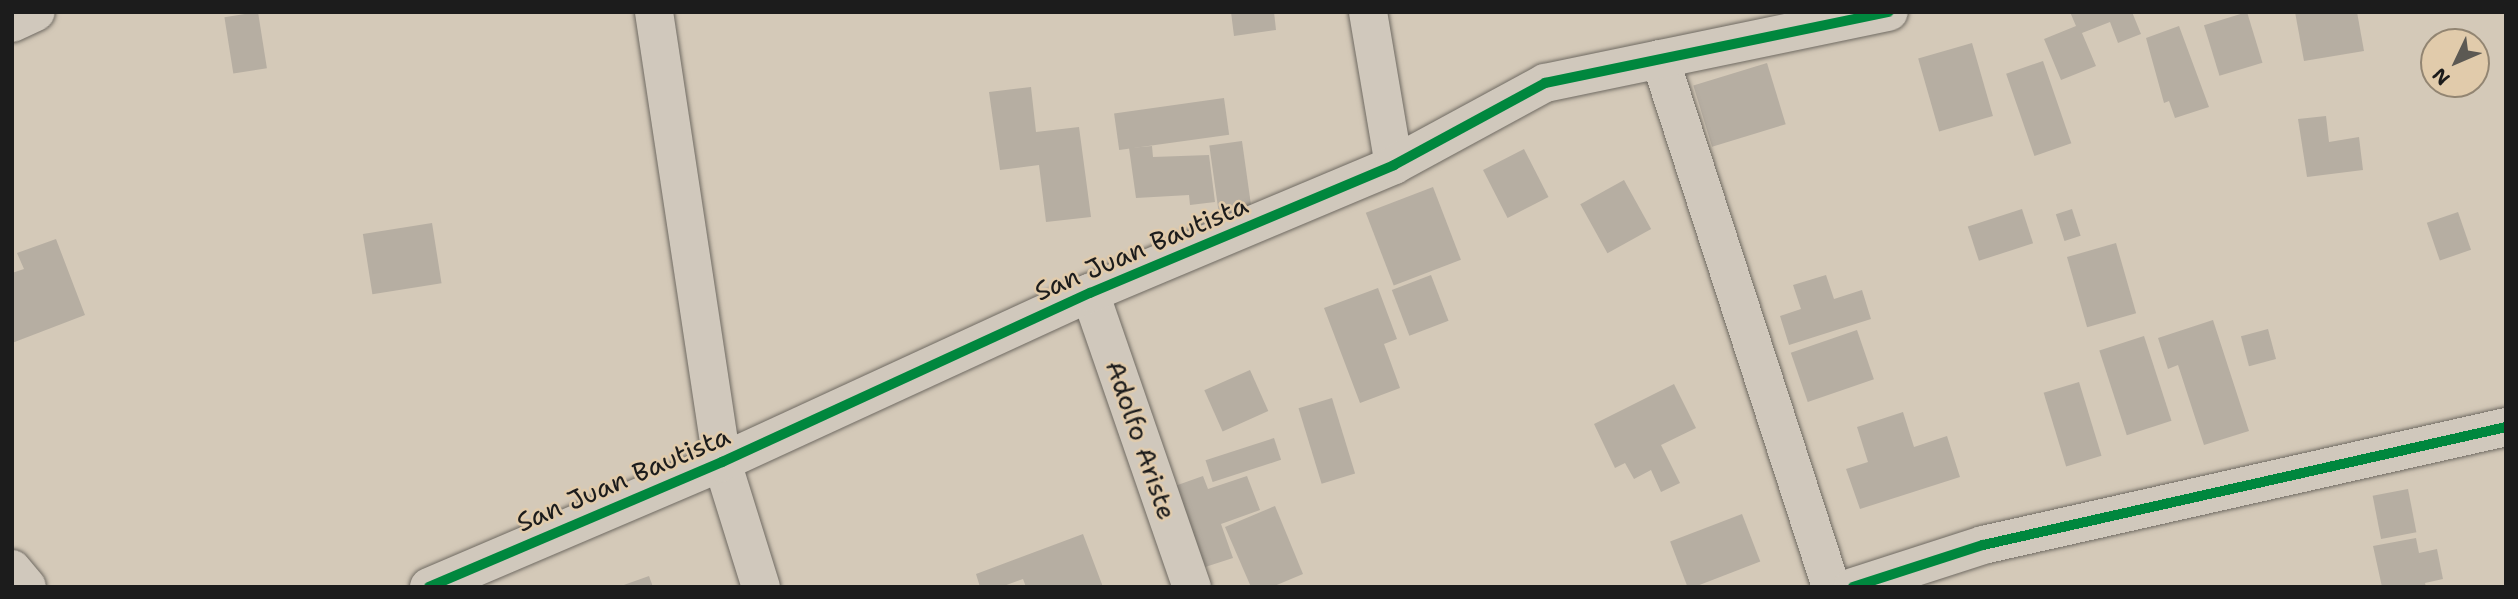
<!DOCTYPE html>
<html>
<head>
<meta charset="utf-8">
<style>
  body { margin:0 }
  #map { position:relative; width:2518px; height:599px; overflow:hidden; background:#d4c9b8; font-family:"Shantell Sans",sans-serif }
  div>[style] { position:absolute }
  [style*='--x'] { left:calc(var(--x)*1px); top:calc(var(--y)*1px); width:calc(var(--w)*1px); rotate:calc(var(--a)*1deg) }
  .building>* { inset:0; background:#b6aea2; transform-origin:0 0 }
  .roads { filter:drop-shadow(0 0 2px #6f6a62) drop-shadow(0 0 2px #6f6a62) }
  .street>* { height:38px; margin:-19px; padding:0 19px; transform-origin:19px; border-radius:19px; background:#d0c8bc }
  .cycleway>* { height:10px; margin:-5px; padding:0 5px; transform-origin:5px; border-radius:5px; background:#00873e }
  span { translate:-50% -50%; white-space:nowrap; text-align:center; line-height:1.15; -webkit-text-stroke:5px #e1cbab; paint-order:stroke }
  .street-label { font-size:26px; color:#1c1c1c }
  .frame { position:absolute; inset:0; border:14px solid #1c1c1c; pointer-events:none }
  .north { position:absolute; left:2420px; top:28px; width:70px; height:70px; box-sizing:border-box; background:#e1cbab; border:2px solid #928572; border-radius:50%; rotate:226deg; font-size:19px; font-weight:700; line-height:28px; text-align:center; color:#1c1c1c }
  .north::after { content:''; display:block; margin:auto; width:24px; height:32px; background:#5c5953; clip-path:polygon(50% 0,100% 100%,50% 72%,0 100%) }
</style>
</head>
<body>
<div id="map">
  <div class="building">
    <div style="left:258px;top:12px;width:57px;height:34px;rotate:81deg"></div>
    <div style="clip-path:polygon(1231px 12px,1274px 12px,1276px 30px,1234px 36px)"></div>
    <div style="clip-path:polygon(2070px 12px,2132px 12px,2141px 34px,2118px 43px,2110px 22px,2082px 33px,2096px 66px,2061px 80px,2044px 39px,2076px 26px)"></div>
    <div style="left:2247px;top:12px;width:53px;height:45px;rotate:73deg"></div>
    <div style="clip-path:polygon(2295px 12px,2357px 12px,2364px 51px,2304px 61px)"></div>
    <div style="clip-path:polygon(2179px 26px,2209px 107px,2175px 118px,2169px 101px,2164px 103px,2146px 38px)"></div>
    <div style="left:1972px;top:43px;width:76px;height:56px;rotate:74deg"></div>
    <div style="left:2043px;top:61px;width:87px;height:39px;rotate:71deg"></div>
    <div style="left:1767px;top:63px;width:64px;height:77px;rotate:73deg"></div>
    <div style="clip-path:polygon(1031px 87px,1036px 132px,1079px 127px,1091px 217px,1046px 222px,1039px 165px,1000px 170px,989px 92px)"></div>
    <div style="left:1224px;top:98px;width:37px;height:111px;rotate:82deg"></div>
    <div style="clip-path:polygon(2326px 116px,2329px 142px,2359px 137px,2363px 170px,2307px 177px,2298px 119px)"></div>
    <div style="left:1242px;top:141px;width:75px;height:33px;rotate:82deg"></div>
    <div style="clip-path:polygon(1152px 146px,1153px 157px,1209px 155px,1215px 202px,1190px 205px,1189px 195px,1136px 198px,1129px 148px)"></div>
    <div style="left:1524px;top:149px;width:54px;height:46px;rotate:63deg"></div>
    <div style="left:1624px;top:180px;width:56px;height:50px;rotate:61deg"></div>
    <div style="left:1433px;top:187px;width:78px;height:72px;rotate:69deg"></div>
    <div style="left:2022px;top:209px;width:36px;height:57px;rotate:72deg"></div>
    <div style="left:2072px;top:209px;width:28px;height:17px;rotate:72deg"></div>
    <div style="left:2458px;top:212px;width:40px;height:33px;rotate:71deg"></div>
    <div style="left:432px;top:223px;width:61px;height:70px;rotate:81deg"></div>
    <div style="clip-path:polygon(56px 239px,85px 315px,12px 343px,12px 273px,24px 269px,17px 253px)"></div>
    <div style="left:2116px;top:243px;width:73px;height:51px;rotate:74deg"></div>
    <div style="left:1431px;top:275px;width:49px;height:42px;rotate:69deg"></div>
    <div style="clip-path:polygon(1826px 275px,1834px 299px,1862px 290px,1871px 319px,1789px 345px,1780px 316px,1801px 309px,1793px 285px)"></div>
    <div style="clip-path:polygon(1378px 288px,1397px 339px,1384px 344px,1400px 388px,1360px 403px,1324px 308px)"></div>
    <div style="clip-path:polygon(2213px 320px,2249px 431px,2204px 445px,2178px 365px,2168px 369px,2158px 338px)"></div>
    <div style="left:2268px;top:329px;width:31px;height:28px;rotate:75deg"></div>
    <div style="left:1857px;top:330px;width:52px;height:70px;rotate:71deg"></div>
    <div style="left:2144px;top:336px;width:89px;height:47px;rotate:72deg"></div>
    <div style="left:1250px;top:370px;width:45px;height:50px;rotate:66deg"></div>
    <div style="left:2079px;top:382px;width:77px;height:37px;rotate:73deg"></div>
    <div style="clip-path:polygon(1674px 384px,1696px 428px,1661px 445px,1680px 483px,1661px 492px,1651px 470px,1634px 479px,1625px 463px,1615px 468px,1594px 424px)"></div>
    <div style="left:1332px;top:398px;width:79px;height:35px;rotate:73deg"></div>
    <div style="clip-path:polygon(1903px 412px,1914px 447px,1947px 436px,1960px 477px,1860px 509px,1846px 469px,1868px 462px,1857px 427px)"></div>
    <div style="left:1274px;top:438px;width:23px;height:72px;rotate:72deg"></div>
    <div style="clip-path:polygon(1203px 476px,1208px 489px,1247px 476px,1260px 510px,1221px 524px,1233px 558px,1202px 568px,1172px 487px)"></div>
    <div style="left:2408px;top:489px;width:44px;height:36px;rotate:79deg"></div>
    <div style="clip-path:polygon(1275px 506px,1303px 574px,1272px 587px,1251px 587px,1225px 527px)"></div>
    <div style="left:1742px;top:514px;width:51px;height:77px;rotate:69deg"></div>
    <div style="clip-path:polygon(1083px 534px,1103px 587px,1026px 587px,1023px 579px,1001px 587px,980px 587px,976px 574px)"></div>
    <div style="clip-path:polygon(2416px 538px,2419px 553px,2437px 549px,2443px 579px,2425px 583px,2426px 587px,2382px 587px,2373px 546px)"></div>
    <div style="clip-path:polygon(649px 576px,653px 587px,621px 587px,621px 586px)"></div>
  </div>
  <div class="roads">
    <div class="street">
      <div style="--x:654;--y:12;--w:455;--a:81.4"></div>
      <div style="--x:722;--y:462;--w:131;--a:72.7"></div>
      <div style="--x:1368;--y:12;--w:155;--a:80.4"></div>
      <div style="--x:12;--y:23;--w:26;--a:-25"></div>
      <div style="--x:1660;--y:59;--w:555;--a:72.05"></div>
      <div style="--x:1090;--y:293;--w:311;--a:70.9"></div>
      <div style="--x:12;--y:569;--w:23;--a:50"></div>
      <div style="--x:429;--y:587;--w:319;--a:-23.1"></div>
      <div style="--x:722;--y:462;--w:405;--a:-24.7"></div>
      <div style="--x:1090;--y:293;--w:330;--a:-22.8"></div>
      <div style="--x:1394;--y:165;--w:172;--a:-28.5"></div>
      <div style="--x:1545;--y:83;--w:351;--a:-11.7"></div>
      <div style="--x:1853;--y:587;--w:137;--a:-17.9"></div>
      <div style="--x:1983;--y:545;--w:536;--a:-12.71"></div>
    </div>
  </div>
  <div class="cycleway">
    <div style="--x:429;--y:587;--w:319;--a:-23.1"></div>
    <div style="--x:722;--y:462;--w:405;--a:-24.7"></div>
    <div style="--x:1090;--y:293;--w:330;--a:-22.8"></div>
    <div style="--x:1394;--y:165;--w:172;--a:-28.5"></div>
    <div style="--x:1545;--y:83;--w:351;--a:-11.7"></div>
    <div style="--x:1853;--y:587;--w:137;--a:-17.9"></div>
    <div style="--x:1983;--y:545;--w:536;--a:-12.71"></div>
  </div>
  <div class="street-label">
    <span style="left:1141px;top:248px;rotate:-23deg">San Juan Bautista</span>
    <span style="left:1141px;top:440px;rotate:71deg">Adolfo Ariste</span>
    <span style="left:623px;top:479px;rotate:-23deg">San Juan Bautista</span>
  </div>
  <div class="frame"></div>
  <div class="north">N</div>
</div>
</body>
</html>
